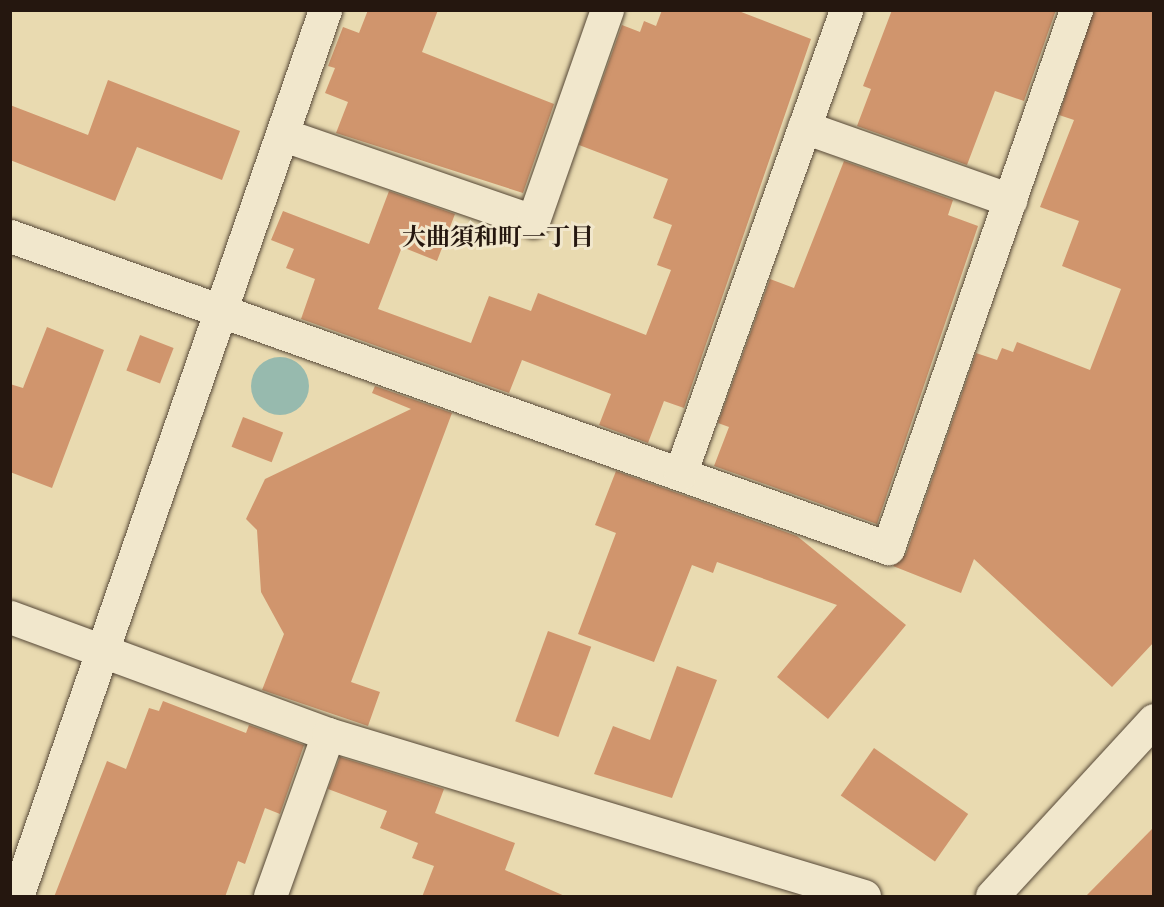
<!DOCTYPE html>
<html>
<head>
<meta charset="utf-8">
<style>
  body { margin:0 }
  #map { position:relative; width:1164px; height:907px; overflow:hidden; background:#e9dab0; font-family:"Sorts Mill Goudy","Noto Serif JP",serif }
  div>[style] { position:absolute }
  [style*='--x'] { left:calc(var(--x)*1px); top:calc(var(--y)*1px); width:calc(var(--w)*1px); rotate:calc(var(--a)*1deg) }
  .water>* { inset:0; background:#97baae }
  .round { border-radius:50% }
  .building>* { inset:0; background:#d0956d; transform-origin:0 0 }
  .roads { filter:drop-shadow(0 0 2px #564837) drop-shadow(0 0 2px #564837) }
  .street>* { height:33px; margin:-16.5px; padding:0 16.5px; transform-origin:16.5px; border-radius:16.5px; background:#f1e7cc }
  .secondary>* { height:33px; margin:-16.5px; padding:0 16.5px; transform-origin:16.5px; border-radius:16.5px; background:#f1e7cc }
  span { translate:-50% -50%; white-space:nowrap; text-align:center; line-height:1.15; -webkit-text-stroke:6px #f1e7cc; paint-order:stroke }
  .neighbourhood-label { font-size:24px; color:#25170f; font-weight:700 }
  .frame { position:absolute; inset:0; border:12px solid #25170f; pointer-events:none }
</style>
</head>
<body>
<div id="map">
  <div class="water">
    <div class="round" style="left:251px;top:357px;width:58px;height:58px"></div>
  </div>
  <div class="building">
    <div style="clip-path:polygon(368px 10px,438px 10px,422px 52px,554px 104px,523px 193px,336px 133px,348px 102px,325px 93px,335px 68px,328px 66px,343px 27px,359px 33px)"></div>
    <div style="clip-path:polygon(662px 10px,736px 10px,811px 39px,684px 408px,664px 401px,648px 443px,599px 425px,611px 394px,522px 360px,509px 393px,301px 319px,315px 279px,286px 268px,294px 249px,271px 240px,283px 211px,369px 244px,389px 191px,455px 214px,437px 261px,402px 247px,378px 309px,471px 343px,489px 296px,531px 311px,538px 293px,646px 335px,671px 270px,657px 265px,672px 225px,653px 218px,668px 179px,579px 145px,622px 25px,640px 32px,644px 21px,656px 26px)"></div>
    <div style="clip-path:polygon(892px 10px,1056px 10px,1024px 101px,995px 91px,967px 165px,857px 126px,871px 89px,863px 86px)"></div>
    <div style="clip-path:polygon(1094px 10px,1154px 10px,1154px 642px,1112px 687px,974px 559px,961px 593px,893px 566px,906px 554px,976px 353px,997px 360px,1002px 348px,1013px 352px,1017px 342px,1090px 370px,1121px 289px,1062px 266px,1079px 221px,1040px 207px,1074px 120px,1059px 115px)"></div>
    <div style="clip-path:polygon(108px 80px,240px 131px,222px 180px,137px 147px,115px 201px,10px 160px,10px 105px,88px 135px)"></div>
    <div style="clip-path:polygon(844px 161px,953px 200px,948px 215px,978px 226px,877px 524px,714px 466px,729px 427px,718px 423px,770px 279px,794px 288px)"></div>
    <div style="clip-path:polygon(47px 327px,104px 350px,52px 488px,10px 472px,10px 384px,23px 388px)"></div>
    <div style="left:140px;top:335px;width:36px;height:38px;rotate:21deg"></div>
    <div style="clip-path:polygon(375px 386px,452px 413px,351px 682px,380px 692px,368px 726px,262px 690px,284px 634px,261px 592px,257px 530px,246px 519px,265px 479px,411px 409px,372px 393px)"></div>
    <div style="left:243px;top:417px;width:43px;height:32px;rotate:21deg"></div>
    <div style="clip-path:polygon(616px 471px,797px 536px,906px 625px,828px 719px,777px 677px,837px 605px,717px 562px,713px 573px,692px 565px,654px 662px,578px 634px,616px 533px,595px 525px)"></div>
    <div style="left:548px;top:631px;width:46px;height:96px;rotate:20deg"></div>
    <div style="clip-path:polygon(677px 666px,717px 680px,672px 798px,594px 774px,613px 726px,650px 740px)"></div>
    <div style="clip-path:polygon(163px 701px,246px 733px,249px 725px,304px 745px,280px 814px,265px 808px,245px 864px,238px 861px,225px 897px,54px 897px,107px 761px,126px 769px,149px 708px,159px 711px)"></div>
    <div style="left:874px;top:748px;width:115px;height:58px;rotate:35deg"></div>
    <div style="clip-path:polygon(340px 757px,444px 789px,435px 813px,515px 843px,505px 870px,567px 897px,422px 897px,434px 866px,412px 858px,418px 843px,380px 828px,387px 811px,328px 789px)"></div>
    <div style="clip-path:polygon(1154px 827px,1154px 897px,1085px 897px)"></div>
  </div>
  <div class="roads">
    <div class="street">
      <div style="--x:804;--y:127;--w:219;--a:19.5"></div>
      <div style="--x:284;--y:135;--w:263;--a:19.1"></div>
      <div style="--x:533;--y:221;--w:224;--a:-70.7"></div>
      <div style="--x:10;--y:236;--w:932;--a:19.56"></div>
      <div style="--x:888;--y:548;--w:570;--a:-70.74"></div>
      <div style="--x:680;--y:474;--w:493;--a:-70.3"></div>
      <div style="--x:10;--y:617;--w:339;--a:20.2"></div>
      <div style="--x:328;--y:734;--w:172;--a:109.7"></div>
      <div style="--x:328;--y:734;--w:560;--a:16.82"></div>
      <div style="--x:17;--y:896;--w:938;--a:-70.83"></div>
    </div>
    <div class="secondary">
      <div style="--x:992;--y:896;--w:239;--a:-47.4"></div>
    </div>
  </div>
  <div class="neighbourhood-label">
    <span style="left:498px;top:240px">大曲須和町一丁目</span>
  </div>
  <div class="frame"></div>
</div>
</body>
</html>
